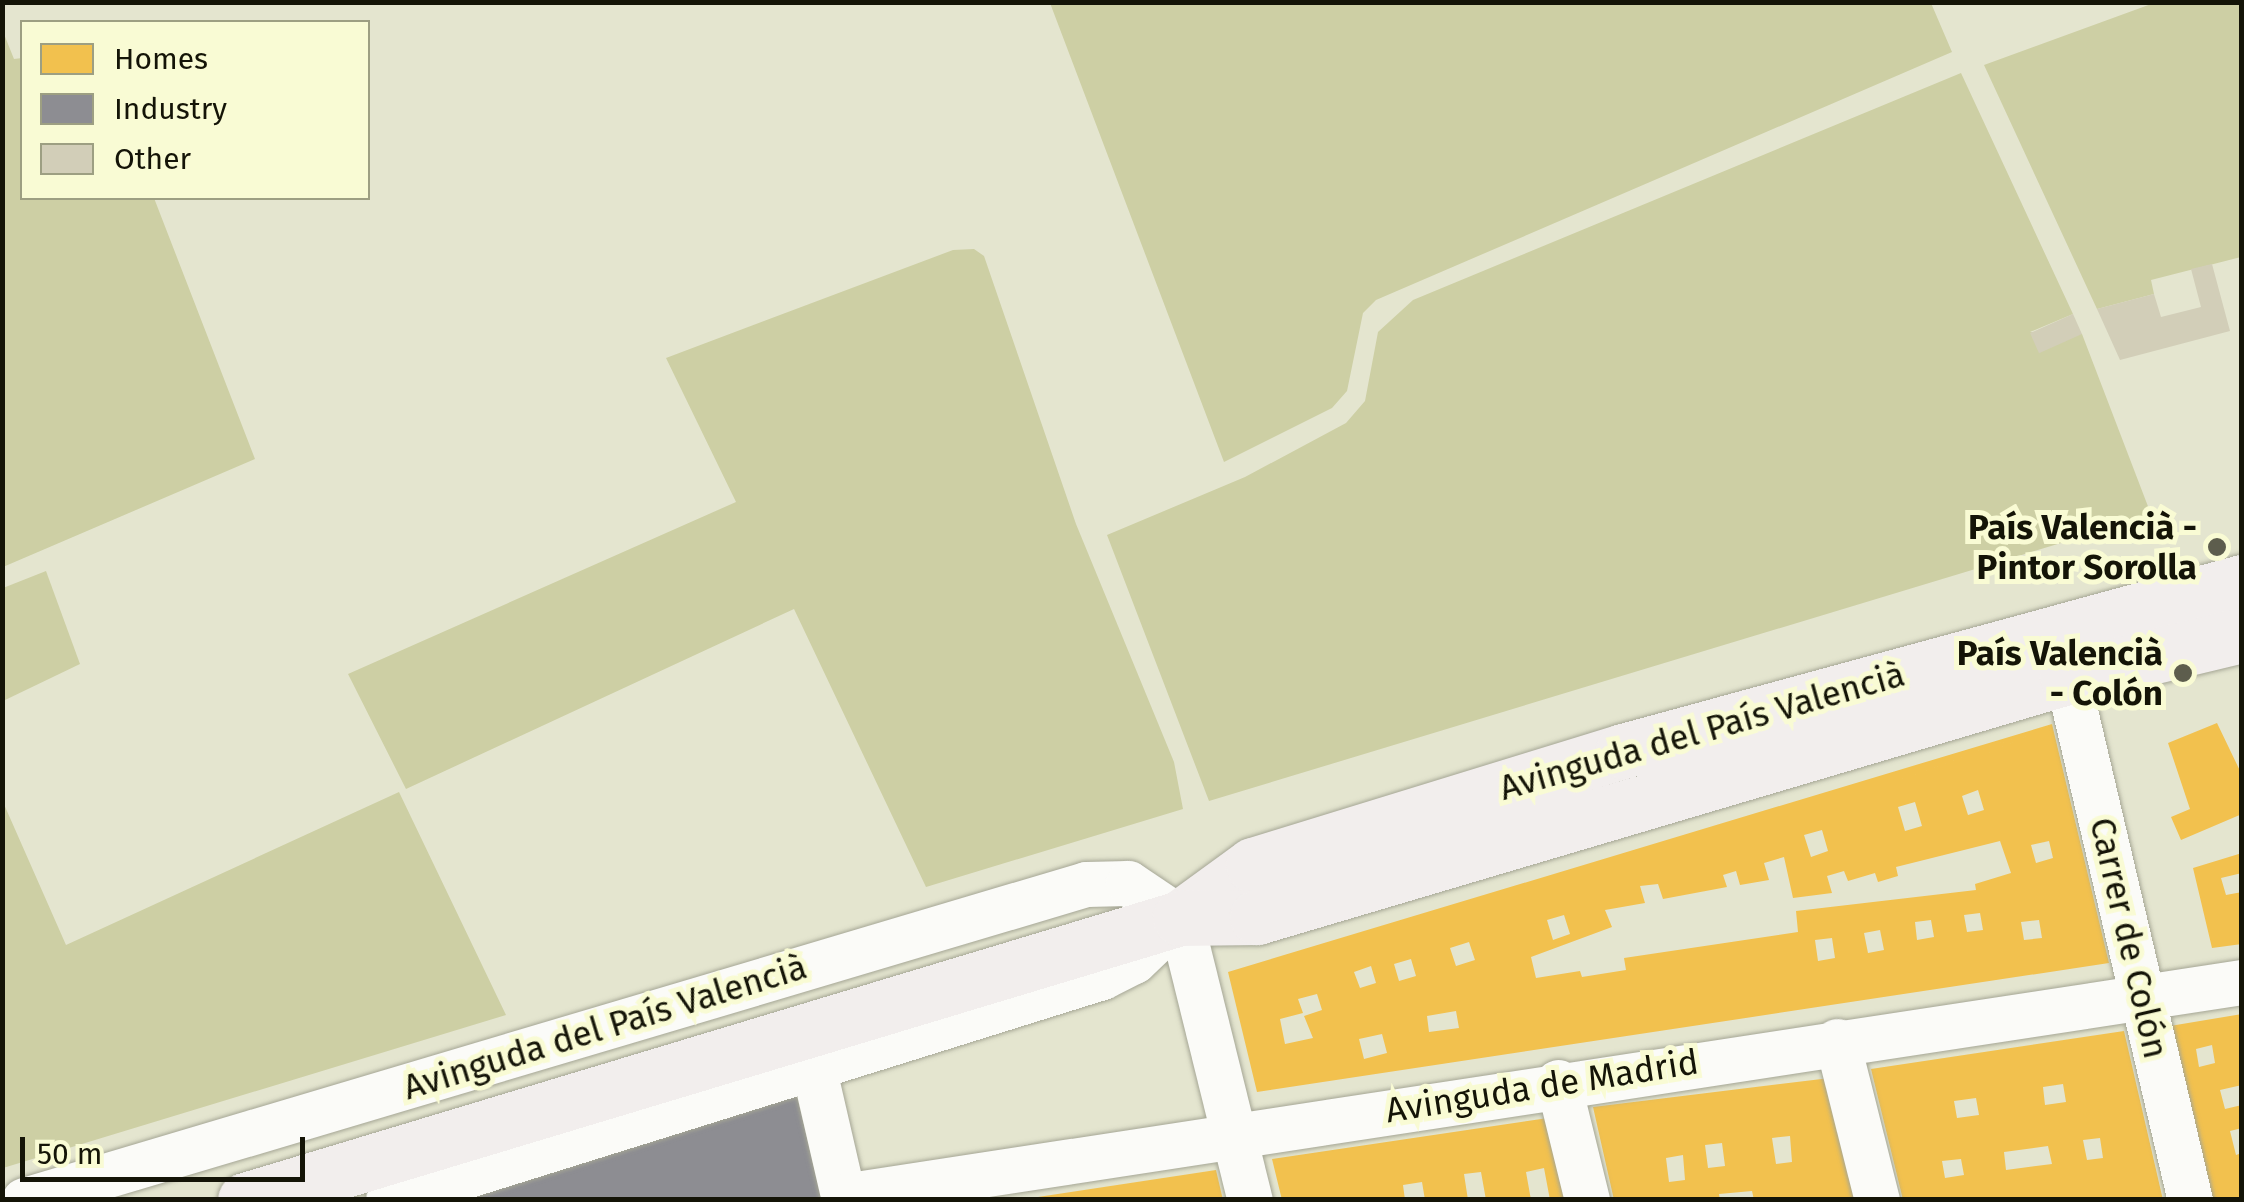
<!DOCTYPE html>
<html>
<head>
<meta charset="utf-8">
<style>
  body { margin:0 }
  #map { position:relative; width:2244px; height:1202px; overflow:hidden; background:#e4e5cf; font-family:"Fira Sans",sans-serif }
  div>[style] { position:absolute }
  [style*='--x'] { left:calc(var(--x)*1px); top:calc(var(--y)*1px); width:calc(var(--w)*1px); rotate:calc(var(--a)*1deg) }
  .green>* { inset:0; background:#cdcfa4 }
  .homes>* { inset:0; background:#f2c14e }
  .industry>* { inset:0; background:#8d8d92 }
  .building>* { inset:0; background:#d2ceb8; transform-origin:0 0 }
  .roads { filter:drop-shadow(0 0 2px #a5a695) drop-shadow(0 0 2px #a5a695) }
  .street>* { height:45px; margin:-22.5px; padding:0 22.5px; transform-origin:22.5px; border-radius:22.5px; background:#fbfbf8 }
  .secondary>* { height:55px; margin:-27.5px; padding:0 27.5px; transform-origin:27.5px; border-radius:27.5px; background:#f2eeed }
  .dots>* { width:28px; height:28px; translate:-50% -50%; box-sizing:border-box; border:5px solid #f9fbd4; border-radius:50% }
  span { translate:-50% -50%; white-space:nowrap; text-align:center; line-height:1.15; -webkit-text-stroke:10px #f9fbd4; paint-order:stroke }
  .poi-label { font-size:35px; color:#141407; font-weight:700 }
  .right { translate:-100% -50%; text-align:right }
  .street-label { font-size:35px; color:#141407 }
  .frame { position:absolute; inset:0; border:5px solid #141407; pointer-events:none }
  .legend { position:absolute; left:20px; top:20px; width:350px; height:180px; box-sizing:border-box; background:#f9fbd4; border:2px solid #9d9f82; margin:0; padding:12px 18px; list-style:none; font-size:30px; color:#141407 }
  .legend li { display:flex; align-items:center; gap:20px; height:50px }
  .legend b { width:50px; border:2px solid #9d9f82 }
  .scale { position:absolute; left:20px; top:1137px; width:285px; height:45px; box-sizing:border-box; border:5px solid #141407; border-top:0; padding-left:12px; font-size:30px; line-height:35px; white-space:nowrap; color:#141407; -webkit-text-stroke:8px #f9fbd4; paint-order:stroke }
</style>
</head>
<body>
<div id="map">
  <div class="green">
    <div style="clip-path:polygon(1050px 3px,1931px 3px,1952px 52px,1376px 300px,1363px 313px,1347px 391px,1332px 408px,1224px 462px)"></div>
    <div style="clip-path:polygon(2154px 3px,2241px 3px,2241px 257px,2151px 280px,2154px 294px,2097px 309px,1984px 65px)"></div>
    <div style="clip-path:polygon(2px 29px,14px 59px,22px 58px,22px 198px,154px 198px,255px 459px,3px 567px)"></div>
    <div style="clip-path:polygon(1961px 73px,2073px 314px,2030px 332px,2082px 334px,2154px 522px,2104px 530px,1209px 801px,1107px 535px,1245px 477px,1346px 423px,1365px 401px,1378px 332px,1413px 300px)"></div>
    <div style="clip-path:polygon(974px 249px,984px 256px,1076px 524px,1174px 762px,1183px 809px,926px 887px,794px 609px,406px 789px,348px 674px,736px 502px,666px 358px,953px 250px)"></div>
    <div style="clip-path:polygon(46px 571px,80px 664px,3px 701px,3px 588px)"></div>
    <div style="clip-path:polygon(399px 792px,506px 1015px,3px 1168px,3px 802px,66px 945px)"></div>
  </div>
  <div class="homes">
    <div style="clip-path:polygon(2217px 723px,2242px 775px,2242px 814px,2181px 840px,2171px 817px,2190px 809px,2168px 743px)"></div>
    <div style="clip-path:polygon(evenodd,2052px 724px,2109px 963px,1257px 1092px,1228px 972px,2052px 724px,1978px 790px,1984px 810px,1968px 815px,1962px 796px,1978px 790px,2052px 724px,1915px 802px,1922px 826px,1905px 831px,1898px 807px,1915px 802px,2052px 724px,1822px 830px,1828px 851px,1811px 857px,1804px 835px,1822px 830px,2052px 724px,2000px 841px,2011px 873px,1975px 884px,1976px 890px,1796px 911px,1798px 932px,1624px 958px,1626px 970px,1582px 977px,1580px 971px,1536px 978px,1531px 957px,1612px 927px,1605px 910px,1645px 903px,1640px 886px,1658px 884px,1663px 899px,1727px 887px,1723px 875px,1736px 871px,1740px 885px,1769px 880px,1764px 863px,1784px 857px,1793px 898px,1832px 893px,1827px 876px,1844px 871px,1848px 881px,1875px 873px,1878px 882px,1898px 876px,1896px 867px,2000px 841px,2052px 724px,2049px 841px,2053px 858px,2036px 863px,2031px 845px,2049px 841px,2052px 724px,1980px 913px,1983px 930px,1967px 932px,1964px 915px,1980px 913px,2052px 724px,1564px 915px,1570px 934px,1553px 940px,1547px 920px,1564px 915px,2052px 724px,1931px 920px,1934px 937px,1917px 940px,1915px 922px,1931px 920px,2052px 724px,2039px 920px,2042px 938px,2024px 940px,2021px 922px,2039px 920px,2052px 724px,1880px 930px,1884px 950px,1868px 953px,1864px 933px,1880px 930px,2052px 724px,1832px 938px,1835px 958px,1818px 961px,1815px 940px,1832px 938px,2052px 724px,1469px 942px,1475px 960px,1456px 966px,1450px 948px,1469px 942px,2052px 724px,1411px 959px,1416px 976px,1399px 981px,1394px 964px,1411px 959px,2052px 724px,1371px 966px,1376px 983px,1360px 988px,1354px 972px,1371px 966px,2052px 724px,1317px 994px,1322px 1010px,1304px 1016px,1313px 1038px,1285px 1044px,1280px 1019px,1303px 1013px,1298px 999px,1317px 994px,2052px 724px,1456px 1011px,1459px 1028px,1429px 1032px,1427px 1016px,1456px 1011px,2052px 724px,1382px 1034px,1387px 1053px,1364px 1059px,1359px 1039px,1382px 1034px)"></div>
    <div style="clip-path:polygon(2242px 853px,2242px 873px,2221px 878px,2226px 895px,2242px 892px,2242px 944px,2212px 948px,2193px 868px)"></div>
    <div style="clip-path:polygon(evenodd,2242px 1014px,2242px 1085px,2220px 1090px,2225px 1109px,2242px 1105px,2242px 1128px,2230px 1131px,2236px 1155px,2242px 1153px,2242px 1200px,2212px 1200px,2170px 1026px,2242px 1014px,2212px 1045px,2215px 1063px,2199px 1067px,2196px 1049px,2212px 1045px)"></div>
    <div style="clip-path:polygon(evenodd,2124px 1031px,2163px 1200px,1903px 1200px,1871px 1069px,2124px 1031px,2063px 1084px,2066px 1102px,2045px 1105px,2043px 1087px,2063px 1084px,2124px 1031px,1976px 1098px,1979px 1115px,1957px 1118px,1954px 1101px,1976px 1098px,2124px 1031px,2100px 1138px,2103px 1158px,2087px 1160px,2083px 1140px,2100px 1138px,2124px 1031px,2048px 1146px,2052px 1164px,2006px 1170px,2004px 1152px,2048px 1146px,2124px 1031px,1961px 1159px,1964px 1175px,1945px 1178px,1942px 1161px,1961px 1159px)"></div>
    <div style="clip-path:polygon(evenodd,1830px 1078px,1857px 1200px,1754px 1200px,1752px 1191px,1719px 1194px,1720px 1200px,1614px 1200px,1593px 1107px,1830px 1078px,1790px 1136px,1792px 1162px,1776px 1164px,1772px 1138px,1790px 1136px,1830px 1078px,1722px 1143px,1725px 1166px,1708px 1168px,1705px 1145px,1722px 1143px,1830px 1078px,1683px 1155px,1685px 1180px,1669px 1182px,1666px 1158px,1683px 1155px)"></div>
    <div style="clip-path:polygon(1548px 1118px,1566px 1200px,1550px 1200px,1544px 1168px,1526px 1172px,1531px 1200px,1486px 1200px,1481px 1172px,1464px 1174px,1468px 1200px,1425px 1200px,1422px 1182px,1403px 1185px,1405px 1200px,1282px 1200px,1272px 1159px)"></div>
    <div style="clip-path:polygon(1216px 1170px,1223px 1200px,1038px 1200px,1038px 1197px)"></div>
  </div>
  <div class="industry">
    <div style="clip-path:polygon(797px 1096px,822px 1200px,466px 1200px,579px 1163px)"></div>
  </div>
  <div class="building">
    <div style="clip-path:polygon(2212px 264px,2230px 331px,2120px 360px,2097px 309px,2154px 294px,2161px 317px,2201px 307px,2191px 269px)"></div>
    <div style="left:2073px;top:314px;width:22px;height:47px;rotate:66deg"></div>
  </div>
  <div class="roads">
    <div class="street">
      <div style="--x:2067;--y:677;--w:537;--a:76.77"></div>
      <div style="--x:1180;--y:918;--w:291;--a:76.1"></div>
      <div style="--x:1837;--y:1041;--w:164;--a:75.9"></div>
      <div style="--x:814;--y:1070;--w:133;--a:77"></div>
      <div style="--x:1558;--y:1082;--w:122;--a:76.2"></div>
      <div style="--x:843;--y:1196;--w:1415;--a:-8.7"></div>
      <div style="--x:24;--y:1200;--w:1108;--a:-16.57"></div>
      <div style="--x:1086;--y:884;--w:42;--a:-1.4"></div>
      <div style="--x:1128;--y:883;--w:63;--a:33.9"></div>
      <div style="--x:388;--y:1200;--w:748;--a:-17.34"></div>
      <div style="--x:1102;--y:977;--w:36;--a:-27"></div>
      <div style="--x:1134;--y:961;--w:61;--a:-43.7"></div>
    </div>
    <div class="secondary">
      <div style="--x:1180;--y:918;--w:90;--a:-36"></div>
      <div style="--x:1253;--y:865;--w:387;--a:-17.1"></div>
      <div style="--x:1623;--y:751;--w:642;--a:-15.27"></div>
      <div style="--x:245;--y:1200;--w:977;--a:-16.78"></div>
      <div style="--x:1180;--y:918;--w:77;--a:-0.7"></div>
      <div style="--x:1257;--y:917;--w:845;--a:-16.5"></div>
      <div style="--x:2067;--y:677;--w:180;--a:-13.5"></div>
    </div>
  </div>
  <div class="dots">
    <div style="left:2217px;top:547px;background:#5d5d4d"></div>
    <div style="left:2183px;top:673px;background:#5d5d4d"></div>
  </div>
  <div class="poi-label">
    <span class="right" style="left:2197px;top:547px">País Valencià -<br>Pintor Sorolla</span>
    <span class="right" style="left:2163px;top:673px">País Valencià<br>- Colón</span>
  </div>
  <div class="street-label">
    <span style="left:1702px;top:731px;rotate:-16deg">Avinguda del País Valencià</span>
    <span style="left:2129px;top:938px;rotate:77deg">Carrer de Colón</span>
    <span style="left:605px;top:1027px;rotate:-17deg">Avinguda del País Valencià</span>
    <span style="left:1542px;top:1086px;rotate:-9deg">Avinguda de Madrid</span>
  </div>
  <div class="frame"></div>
  <ul class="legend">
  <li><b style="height:28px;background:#f2c14e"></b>Homes</li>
  <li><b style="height:28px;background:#8d8d92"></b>Industry</li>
  <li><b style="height:28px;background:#d2ceb8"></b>Other</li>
  </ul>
  <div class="scale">50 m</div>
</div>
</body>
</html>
